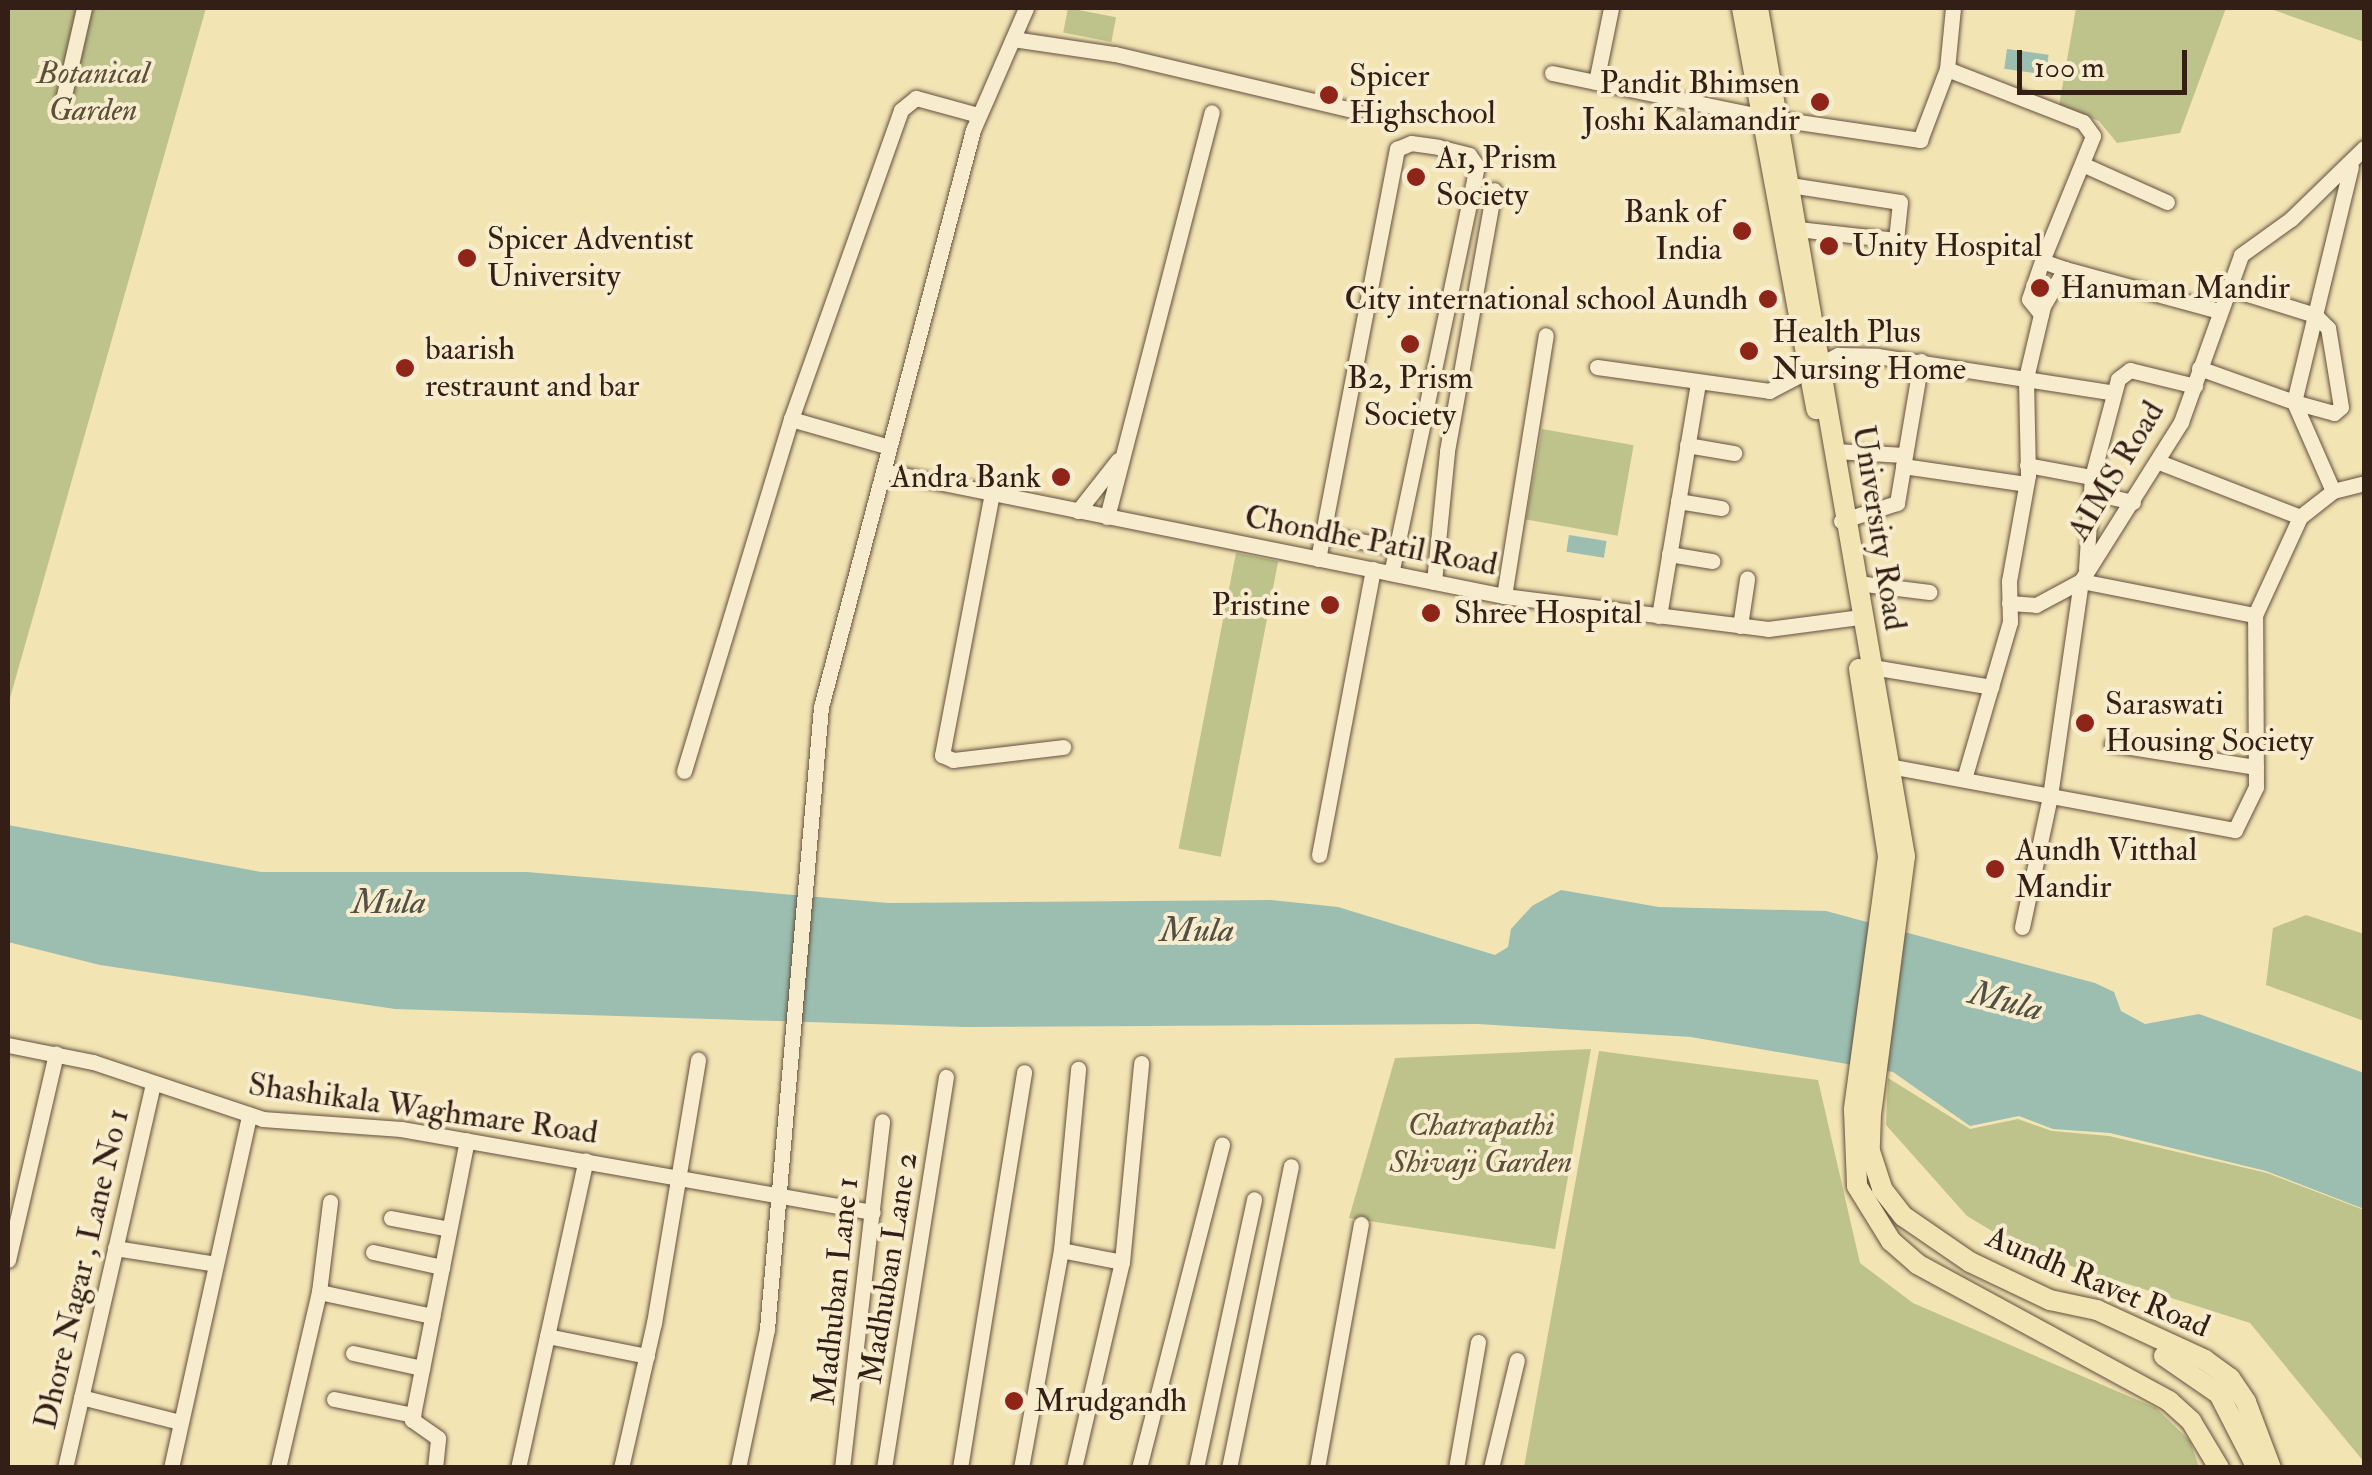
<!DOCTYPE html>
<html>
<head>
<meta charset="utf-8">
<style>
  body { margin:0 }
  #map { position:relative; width:2372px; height:1475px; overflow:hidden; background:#f3e4b4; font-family:"IM FELL Double Pica",serif }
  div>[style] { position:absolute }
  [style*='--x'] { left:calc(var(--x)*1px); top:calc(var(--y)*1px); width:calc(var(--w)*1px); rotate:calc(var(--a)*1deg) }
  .green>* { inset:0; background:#bec38b; transform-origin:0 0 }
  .water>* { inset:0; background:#9bbeb0; transform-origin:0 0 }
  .roads { filter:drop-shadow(0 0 2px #64503e) drop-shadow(0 0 2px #64503e) }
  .minor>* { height:15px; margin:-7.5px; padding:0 7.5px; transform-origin:7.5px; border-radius:7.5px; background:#f7edce }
  .major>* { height:20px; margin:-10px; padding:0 10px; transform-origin:10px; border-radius:10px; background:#f3e4b4 }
  .dots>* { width:28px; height:28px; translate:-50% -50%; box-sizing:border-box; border:5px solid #f7edce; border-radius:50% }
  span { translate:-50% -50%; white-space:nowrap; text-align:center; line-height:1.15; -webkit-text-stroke:8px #f7edce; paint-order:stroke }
  .park-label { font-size:32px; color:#5d5039; font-style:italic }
  .poi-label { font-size:32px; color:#341f16 }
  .left { translate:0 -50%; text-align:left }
  .right { translate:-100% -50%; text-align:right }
  .street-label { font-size:32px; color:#341f16 }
  .water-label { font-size:35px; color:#534f44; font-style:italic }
  .frame { position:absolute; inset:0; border:10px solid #341f16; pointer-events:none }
  .scale { position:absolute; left:2017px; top:50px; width:170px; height:45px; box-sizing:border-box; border:5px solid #341f16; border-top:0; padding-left:12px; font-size:30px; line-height:35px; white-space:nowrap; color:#341f16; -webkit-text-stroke:8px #f7edce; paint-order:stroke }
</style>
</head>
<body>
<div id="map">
  <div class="green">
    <div style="clip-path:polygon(8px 8px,206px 8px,8px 705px)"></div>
    <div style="left:1068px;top:8px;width:49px;height:25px;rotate:11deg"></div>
    <div style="clip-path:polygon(2076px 8px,2226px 8px,2180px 133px,2117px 143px,2099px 121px,2059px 106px)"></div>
    <div style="clip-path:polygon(2268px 8px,2364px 8px,2364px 42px)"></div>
    <div style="left:1542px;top:429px;width:93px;height:92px;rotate:10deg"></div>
    <div style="left:1236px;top:553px;width:43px;height:301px;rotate:11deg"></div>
    <div style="clip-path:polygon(2306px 915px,2364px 934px,2364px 1021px,2266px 985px,2273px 928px)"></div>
    <div style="clip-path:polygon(1591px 1049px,1555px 1249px,1349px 1218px,1395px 1058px)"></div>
    <div style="clip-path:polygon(1599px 1051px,1818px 1080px,1860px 1263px,1913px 1303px,2156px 1408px,2190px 1441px,2199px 1467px,1524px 1467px)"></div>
    <div style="clip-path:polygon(1888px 1078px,1970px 1129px,2018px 1119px,2052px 1131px,2109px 1136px,2267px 1173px,2364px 1210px,2364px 1462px,2250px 1323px,2027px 1252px,1967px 1216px,1886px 1125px)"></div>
  </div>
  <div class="water">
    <div style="left:2007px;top:49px;width:42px;height:20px;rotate:8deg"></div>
    <div style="left:1569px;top:535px;width:38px;height:17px;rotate:9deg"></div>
    <div style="clip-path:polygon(8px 825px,261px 872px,527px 872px,888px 903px,1271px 900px,1338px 907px,1495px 955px,1508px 947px,1511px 929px,1532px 906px,1561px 890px,1659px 907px,1826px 911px,2095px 983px,2114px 992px,2121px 1011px,2145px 1024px,2199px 1014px,2364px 1073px,2364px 1209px,2266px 1171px,2110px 1133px,2053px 1129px,2019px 1116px,1970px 1126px,1893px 1072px,1691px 1037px,1478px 1024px,965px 1027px,395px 1009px,100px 965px,8px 942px)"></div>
  </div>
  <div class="roads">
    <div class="minor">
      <div style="--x:1013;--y:39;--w:103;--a:8.4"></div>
      <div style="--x:1115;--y:54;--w:248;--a:13.3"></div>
      <div style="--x:1947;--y:69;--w:61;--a:-84.4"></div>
      <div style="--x:1552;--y:73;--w:212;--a:11.7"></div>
      <div style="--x:1596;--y:82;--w:76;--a:-78.5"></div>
      <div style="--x:62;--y:104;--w:98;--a:-77.1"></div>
      <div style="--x:1778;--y:119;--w:144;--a:8.4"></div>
      <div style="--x:1920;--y:140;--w:76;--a:-69.2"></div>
      <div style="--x:1947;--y:69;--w:146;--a:21.3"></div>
      <div style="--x:2083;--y:122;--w:17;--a:54"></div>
      <div style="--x:2093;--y:136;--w:135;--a:112.2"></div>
      <div style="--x:2042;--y:261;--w:24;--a:19"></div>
      <div style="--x:2082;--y:164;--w:93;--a:24.1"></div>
      <div style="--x:1790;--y:185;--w:111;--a:8.8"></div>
      <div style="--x:1900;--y:202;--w:38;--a:96"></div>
      <div style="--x:1896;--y:240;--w:99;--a:-173.6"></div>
      <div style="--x:2041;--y:314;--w:19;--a:-129"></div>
      <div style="--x:2029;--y:299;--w:40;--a:-71.1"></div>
      <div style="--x:1597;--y:367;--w:174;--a:7.9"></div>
      <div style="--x:1769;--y:391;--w:78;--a:-27.6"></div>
      <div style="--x:1838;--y:355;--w:39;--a:1"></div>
      <div style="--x:1877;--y:356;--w:236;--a:8.8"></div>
      <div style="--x:2199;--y:368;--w:101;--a:19.7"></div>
      <div style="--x:2294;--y:402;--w:41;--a:15.4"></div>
      <div style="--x:2334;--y:413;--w:9;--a:-41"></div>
      <div style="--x:2341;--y:407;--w:80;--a:-99.3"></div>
      <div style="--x:2328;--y:328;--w:18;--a:-135"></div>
      <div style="--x:2315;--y:315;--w:94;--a:-162.7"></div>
      <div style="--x:791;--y:419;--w:102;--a:15.9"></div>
      <div style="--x:1687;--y:445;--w:48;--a:9.7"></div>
      <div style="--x:1835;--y:451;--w:69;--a:3.3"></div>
      <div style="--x:2159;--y:462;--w:151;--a:21.3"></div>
      <div style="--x:2027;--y:465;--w:66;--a:10.5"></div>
      <div style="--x:1903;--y:466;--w:124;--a:8.3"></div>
      <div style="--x:883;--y:471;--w:633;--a:11.38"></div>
      <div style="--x:1504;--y:596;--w:266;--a:7.1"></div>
      <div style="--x:1768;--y:629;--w:86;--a:-7.4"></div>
      <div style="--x:2333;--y:491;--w:97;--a:-113.7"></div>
      <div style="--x:2294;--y:402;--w:242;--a:-76.4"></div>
      <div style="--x:992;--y:493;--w:267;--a:100.8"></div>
      <div style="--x:942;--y:755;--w:12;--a:24"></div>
      <div style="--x:953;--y:760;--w:111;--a:-6.7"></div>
      <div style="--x:2093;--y:493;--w:41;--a:12.7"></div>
      <div style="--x:1678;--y:501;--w:44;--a:9.2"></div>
      <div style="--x:1078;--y:511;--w:65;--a:-51.9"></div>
      <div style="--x:1107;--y:517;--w:418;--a:-75.5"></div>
      <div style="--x:1841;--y:521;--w:59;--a:-17.8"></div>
      <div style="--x:1897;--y:503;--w:144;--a:-80.4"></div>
      <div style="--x:1324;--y:534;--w:73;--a:11"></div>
      <div style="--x:1669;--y:554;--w:44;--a:9.2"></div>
      <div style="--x:1318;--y:559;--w:418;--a:-79.1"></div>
      <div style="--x:1397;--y:149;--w:15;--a:-23"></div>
      <div style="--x:1411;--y:143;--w:27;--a:8"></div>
      <div style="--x:1438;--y:147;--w:32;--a:14"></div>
      <div style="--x:1469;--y:155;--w:14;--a:54"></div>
      <div style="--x:1477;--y:166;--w:416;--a:101.9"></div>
      <div style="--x:2086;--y:569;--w:92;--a:-86.3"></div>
      <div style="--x:2092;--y:477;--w:101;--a:-75.1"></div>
      <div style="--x:2118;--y:379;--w:15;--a:-37"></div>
      <div style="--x:2130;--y:370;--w:67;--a:13.8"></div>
      <div style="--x:1434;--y:582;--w:132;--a:-84.3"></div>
      <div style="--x:1447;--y:451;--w:265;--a:-79.8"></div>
      <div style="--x:1857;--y:583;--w:73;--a:7.1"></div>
      <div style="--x:1504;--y:596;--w:264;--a:-80.9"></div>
      <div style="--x:2009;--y:603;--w:27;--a:4"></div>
      <div style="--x:2036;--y:605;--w:51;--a:-28.1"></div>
      <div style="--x:2081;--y:581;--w:177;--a:11.1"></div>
      <div style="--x:1659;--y:616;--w:237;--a:-80.5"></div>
      <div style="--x:1740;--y:626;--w:48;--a:-81.5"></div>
      <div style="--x:1872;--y:667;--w:121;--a:9.5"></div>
      <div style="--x:2112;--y:744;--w:146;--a:9.1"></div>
      <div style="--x:1889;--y:766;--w:352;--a:10.5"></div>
      <div style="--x:2235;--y:830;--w:48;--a:-64"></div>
      <div style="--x:2256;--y:787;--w:172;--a:-90.3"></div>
      <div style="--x:2255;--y:615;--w:108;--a:-65.3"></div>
      <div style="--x:2300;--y:517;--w:42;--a:-38.2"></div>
      <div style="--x:2333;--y:491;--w:32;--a:-14"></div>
      <div style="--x:684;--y:771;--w:368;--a:-73.1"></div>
      <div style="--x:791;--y:419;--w:328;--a:-70.4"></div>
      <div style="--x:901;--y:110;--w:19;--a:-39"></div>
      <div style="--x:916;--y:98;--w:64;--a:15.3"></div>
      <div style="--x:1964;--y:779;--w:164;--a:-73.7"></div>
      <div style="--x:2010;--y:622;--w:41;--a:-91.4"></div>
      <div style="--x:2009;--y:581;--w:108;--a:-79.8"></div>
      <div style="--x:2028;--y:475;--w:97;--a:-91.2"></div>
      <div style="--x:2026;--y:378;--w:74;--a:-76.7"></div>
      <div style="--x:2043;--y:306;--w:43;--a:-59.3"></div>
      <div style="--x:2065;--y:269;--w:156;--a:15.2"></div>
      <div style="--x:1319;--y:855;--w:291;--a:-79.3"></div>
      <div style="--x:2022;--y:927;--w:134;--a:-77.9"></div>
      <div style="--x:2050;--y:796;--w:217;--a:-81.8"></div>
      <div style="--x:2081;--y:581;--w:188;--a:-57.8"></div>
      <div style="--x:2181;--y:422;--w:177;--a:-70.2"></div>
      <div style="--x:2241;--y:255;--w:62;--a:-35.8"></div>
      <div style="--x:2291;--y:219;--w:102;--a:-44.2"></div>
      <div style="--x:8;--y:1045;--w:87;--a:11.3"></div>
      <div style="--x:93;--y:1062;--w:179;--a:18.5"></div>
      <div style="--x:263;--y:1119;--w:138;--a:4.1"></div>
      <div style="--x:401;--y:1129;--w:479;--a:10"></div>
      <div style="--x:391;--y:1218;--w:59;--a:10.7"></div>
      <div style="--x:115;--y:1248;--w:102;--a:9"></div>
      <div style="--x:1061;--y:1250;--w:62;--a:11.1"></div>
      <div style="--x:373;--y:1252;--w:71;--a:12.3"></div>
      <div style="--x:8;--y:1260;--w:212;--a:-76.9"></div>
      <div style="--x:319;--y:1292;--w:116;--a:12"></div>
      <div style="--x:547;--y:1336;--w:102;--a:11.3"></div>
      <div style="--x:353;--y:1353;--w:71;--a:12.3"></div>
      <div style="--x:81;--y:1397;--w:102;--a:14.2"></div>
      <div style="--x:334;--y:1399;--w:81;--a:11.4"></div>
      <div style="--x:65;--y:1468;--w:395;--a:-77.1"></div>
      <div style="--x:171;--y:1468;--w:362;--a:-77.5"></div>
      <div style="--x:278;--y:1468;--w:181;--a:-76.9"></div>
      <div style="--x:319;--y:1292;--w:91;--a:-83"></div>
      <div style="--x:435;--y:1468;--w:30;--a:-84"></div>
      <div style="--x:438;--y:1438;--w:32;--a:-145"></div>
      <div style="--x:412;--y:1420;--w:285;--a:-78.9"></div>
      <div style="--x:518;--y:1468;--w:315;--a:-77.6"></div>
      <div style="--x:621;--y:1468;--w:149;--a:-77.2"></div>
      <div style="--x:654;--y:1323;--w:267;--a:-80.5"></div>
      <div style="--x:738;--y:1468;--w:142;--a:-78.2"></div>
      <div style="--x:767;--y:1329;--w:624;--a:-85.04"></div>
      <div style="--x:821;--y:707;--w:597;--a:-75.24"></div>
      <div style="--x:973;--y:130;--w:133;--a:-66.5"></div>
      <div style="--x:842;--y:1468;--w:349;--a:-83.4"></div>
      <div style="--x:884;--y:1468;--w:396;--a:-81"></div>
      <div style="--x:960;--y:1468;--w:401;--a:-80.8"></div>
      <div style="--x:1021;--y:1468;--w:222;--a:-79.6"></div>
      <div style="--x:1061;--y:1250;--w:182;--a:-84.6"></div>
      <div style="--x:1074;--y:1468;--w:212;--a:-76.9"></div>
      <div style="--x:1122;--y:1262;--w:200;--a:-84.5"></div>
      <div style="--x:1139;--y:1468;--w:334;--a:-75.6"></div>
      <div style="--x:1196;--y:1468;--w:275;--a:-77.8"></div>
      <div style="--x:1229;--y:1468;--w:308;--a:-78.4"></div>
      <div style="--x:1317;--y:1468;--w:248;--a:-79.8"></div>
      <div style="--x:1456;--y:1468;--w:128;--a:-80.1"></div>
      <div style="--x:1491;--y:1468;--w:111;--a:-76.5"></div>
    </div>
    <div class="major">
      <div style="--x:1742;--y:8;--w:408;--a:79.5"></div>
      <div style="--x:1758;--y:8;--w:861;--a:80.17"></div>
      <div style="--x:1905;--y:856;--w:259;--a:97.5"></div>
      <div style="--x:1871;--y:1113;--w:38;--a:92"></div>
      <div style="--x:1870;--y:1151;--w:40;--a:72"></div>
      <div style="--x:1882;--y:1189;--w:34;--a:52"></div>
      <div style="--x:1903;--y:1216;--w:81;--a:34.5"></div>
      <div style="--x:1970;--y:1262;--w:89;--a:25.4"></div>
      <div style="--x:2050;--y:1300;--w:48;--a:12"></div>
      <div style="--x:2097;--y:1310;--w:119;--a:24.8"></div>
      <div style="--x:2205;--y:1360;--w:31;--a:36"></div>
      <div style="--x:2230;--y:1378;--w:29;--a:56"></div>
      <div style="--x:2246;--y:1402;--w:71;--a:69.3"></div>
      <div style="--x:1859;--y:669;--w:190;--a:81.2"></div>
      <div style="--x:1888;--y:857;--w:255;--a:97.7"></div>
      <div style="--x:1854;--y:1110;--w:76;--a:87.7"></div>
      <div style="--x:1857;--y:1186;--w:65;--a:58.3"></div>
      <div style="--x:1891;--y:1241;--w:35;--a:41"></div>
      <div style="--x:1917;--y:1264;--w:287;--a:28.5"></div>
      <div style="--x:2169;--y:1401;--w:30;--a:42"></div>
      <div style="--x:2191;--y:1421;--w:55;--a:59.2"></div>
      <div style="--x:2164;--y:1356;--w:67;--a:34.6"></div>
      <div style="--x:2219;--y:1394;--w:83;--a:62.8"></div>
    </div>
  </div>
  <div class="dots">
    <div style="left:1329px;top:95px;background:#8f2418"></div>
    <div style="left:1820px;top:102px;background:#8f2418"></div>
    <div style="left:1416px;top:177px;background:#8f2418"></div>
    <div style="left:1742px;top:231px;background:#8f2418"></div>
    <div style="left:1829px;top:246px;background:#8f2418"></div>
    <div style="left:467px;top:258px;background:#8f2418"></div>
    <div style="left:2040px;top:288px;background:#8f2418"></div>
    <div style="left:1768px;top:299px;background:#8f2418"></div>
    <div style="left:1410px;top:344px;background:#8f2418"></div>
    <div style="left:1749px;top:351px;background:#8f2418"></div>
    <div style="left:405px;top:368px;background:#8f2418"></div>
    <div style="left:1061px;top:477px;background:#8f2418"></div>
    <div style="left:1330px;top:605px;background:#8f2418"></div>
    <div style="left:1431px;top:613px;background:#8f2418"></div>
    <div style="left:2085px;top:723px;background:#8f2418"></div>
    <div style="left:1995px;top:869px;background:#8f2418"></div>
    <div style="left:1014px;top:1401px;background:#8f2418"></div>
  </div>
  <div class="park-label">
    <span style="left:93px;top:92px">Botanical<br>Garden</span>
    <span style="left:1481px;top:1144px">Chatrapathi<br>Shivaji Garden</span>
  </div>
  <div class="poi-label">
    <span class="left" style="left:1349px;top:95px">Spicer<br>Highschool</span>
    <span class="right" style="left:1800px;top:102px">Pandit Bhimsen<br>Joshi Kalamandir</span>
    <span class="left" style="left:1436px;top:177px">A1, Prism<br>Society</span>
    <span class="right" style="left:1722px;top:231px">Bank of<br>India</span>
    <span class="left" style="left:487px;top:258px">Spicer Adventist<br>University</span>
    <span class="left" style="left:1852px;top:246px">Unity Hospital</span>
    <span class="left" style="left:2060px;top:288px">Hanuman Mandir</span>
    <span class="right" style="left:1748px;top:299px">City international school Aundh</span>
    <span class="left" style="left:1772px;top:351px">Health Plus<br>Nursing Home</span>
    <span class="left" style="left:425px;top:368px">baarish<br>restraunt and bar</span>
    <span style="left:1410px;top:397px">B2, Prism<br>Society</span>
    <span class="right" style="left:1041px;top:477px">Andra Bank</span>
    <span class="right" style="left:1310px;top:605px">Pristine</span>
    <span class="left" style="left:1454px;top:613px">Shree Hospital</span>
    <span class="left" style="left:2105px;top:723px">Saraswati<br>Housing Society</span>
    <span class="left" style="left:2015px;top:869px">Aundh Vitthal<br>Mandir</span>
    <span class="left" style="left:1034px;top:1401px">Mrudgandh</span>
  </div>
  <div class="street-label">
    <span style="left:2116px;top:471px;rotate:-59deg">AIMS Road</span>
    <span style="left:1879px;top:528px;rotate:81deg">University Road</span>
    <span style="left:1371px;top:541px;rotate:11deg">Chondhe Patil Road</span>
    <span style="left:423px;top:1109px;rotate:8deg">Shashikala Waghmare Road</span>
    <span style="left:889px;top:1268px;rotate:-81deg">Madhuban Lane 2</span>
    <span style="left:82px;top:1269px;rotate:-77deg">Dhore Nagar , Lane No 1</span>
    <span style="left:2098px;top:1282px;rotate:23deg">Aundh Ravet Road</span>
    <span style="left:836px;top:1291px;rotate:-84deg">Madhuban Lane 1</span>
  </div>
  <div class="water-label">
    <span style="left:389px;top:902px">Mula</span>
    <span style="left:1197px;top:930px">Mula</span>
    <span style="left:2006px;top:1001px;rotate:14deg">Mula</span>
  </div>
  <div class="frame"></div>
  <div class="scale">100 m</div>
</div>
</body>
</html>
